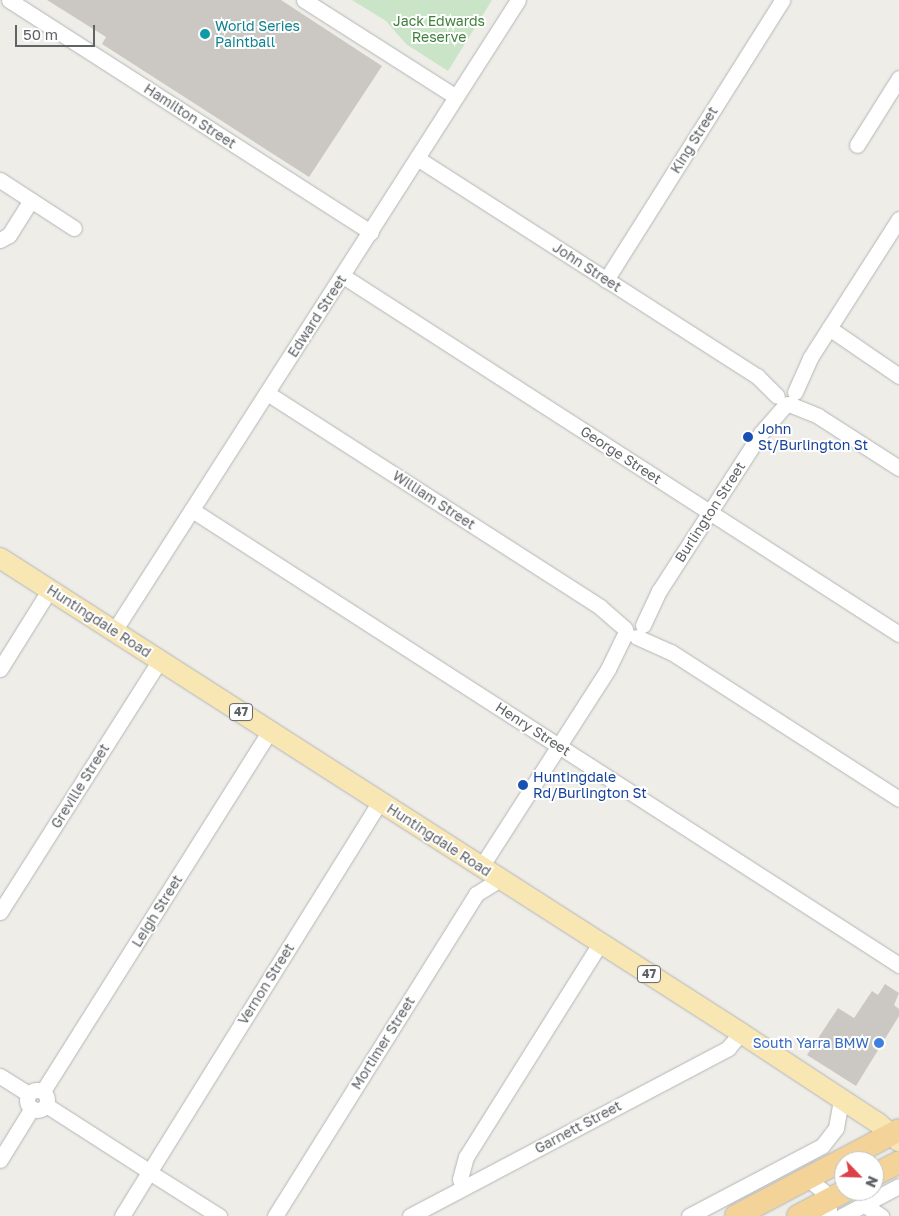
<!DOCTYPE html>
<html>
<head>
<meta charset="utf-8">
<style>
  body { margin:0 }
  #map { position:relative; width:899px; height:1216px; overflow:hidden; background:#efede7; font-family:"Golos Text",sans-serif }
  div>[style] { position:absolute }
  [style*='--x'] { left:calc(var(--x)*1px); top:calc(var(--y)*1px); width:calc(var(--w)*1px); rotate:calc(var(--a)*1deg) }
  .green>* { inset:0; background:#c9e4c6 }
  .building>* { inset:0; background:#cbc8c4 }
  .roads { filter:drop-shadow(0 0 1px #b2b5b8) drop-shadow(0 0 1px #b2b5b8) }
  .minor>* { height:15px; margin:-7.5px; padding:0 7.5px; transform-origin:7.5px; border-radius:7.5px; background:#fff }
  .minor>.ring { margin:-7.5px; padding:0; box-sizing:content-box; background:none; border:15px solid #fff; border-radius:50% }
  .major>* { height:20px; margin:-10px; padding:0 10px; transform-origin:10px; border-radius:10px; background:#f8e6b3 }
  .highway>* { height:22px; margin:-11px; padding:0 11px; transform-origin:11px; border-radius:11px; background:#f4d399 }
  .dots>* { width:14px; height:14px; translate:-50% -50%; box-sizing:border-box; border:2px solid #fff; border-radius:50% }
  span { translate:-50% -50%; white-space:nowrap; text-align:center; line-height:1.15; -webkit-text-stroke:4px #fff; paint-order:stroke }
  .shield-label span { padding:1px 4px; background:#fff; border:1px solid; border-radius:4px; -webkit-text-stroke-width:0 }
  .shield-label { font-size:12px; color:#5f6366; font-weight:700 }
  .park-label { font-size:14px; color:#40803c }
  .culture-label { font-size:14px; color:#0d838f }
  .left { translate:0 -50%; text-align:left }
  .street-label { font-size:14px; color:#5f6366 }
  .transit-label { font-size:14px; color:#164399 }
  .shop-label { font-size:14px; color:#366cbe }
  .right { translate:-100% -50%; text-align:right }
  .north { position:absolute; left:834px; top:1151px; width:50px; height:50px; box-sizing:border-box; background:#fff; border:1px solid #bfc1c2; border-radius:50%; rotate:114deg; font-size:14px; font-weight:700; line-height:20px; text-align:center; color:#5f6366 }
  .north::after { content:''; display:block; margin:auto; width:18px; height:22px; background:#db4146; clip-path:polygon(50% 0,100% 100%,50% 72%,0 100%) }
  .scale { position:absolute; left:15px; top:25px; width:80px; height:22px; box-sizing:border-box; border:2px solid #5f6366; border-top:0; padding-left:6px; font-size:15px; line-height:18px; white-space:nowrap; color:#5f6366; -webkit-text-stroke:4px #fff; paint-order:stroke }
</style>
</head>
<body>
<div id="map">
  <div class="green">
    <div style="clip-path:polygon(352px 0,492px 0,448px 71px,406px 44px,386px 21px)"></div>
  </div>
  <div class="building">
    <div style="clip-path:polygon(47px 0,281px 0,382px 66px,309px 177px,102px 44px,106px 37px)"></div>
    <div style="clip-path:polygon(885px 984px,899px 993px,894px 1005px,899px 1009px,899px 1016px,856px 1086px,807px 1055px,838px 1008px,854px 1018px,872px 991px,878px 995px)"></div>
  </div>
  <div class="roads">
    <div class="minor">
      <div style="--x:9;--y:0;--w:430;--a:32.7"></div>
      <div style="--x:304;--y:0;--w:180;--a:32.5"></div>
      <div style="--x:857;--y:145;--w:79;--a:-57.9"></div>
      <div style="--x:417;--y:158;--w:404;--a:32.7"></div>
      <div style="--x:757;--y:376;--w:28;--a:45"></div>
      <div style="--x:0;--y:180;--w:88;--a:33"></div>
      <div style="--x:0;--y:240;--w:10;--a:-29"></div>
      <div style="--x:9;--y:235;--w:41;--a:-57.8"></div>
      <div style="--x:343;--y:276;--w:661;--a:32.78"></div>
      <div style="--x:606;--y:280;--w:331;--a:-57.8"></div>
      <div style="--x:829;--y:328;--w:85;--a:34.4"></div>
      <div style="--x:795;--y:392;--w:37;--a:-66"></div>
      <div style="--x:810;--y:358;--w:165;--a:-57.4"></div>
      <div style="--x:267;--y:393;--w:396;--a:32.7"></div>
      <div style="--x:600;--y:607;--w:33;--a:41"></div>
      <div style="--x:789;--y:404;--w:31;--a:22"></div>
      <div style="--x:818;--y:416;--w:96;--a:32.7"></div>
      <div style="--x:192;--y:510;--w:841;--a:32.76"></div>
      <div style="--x:643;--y:625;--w:38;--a:-65"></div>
      <div style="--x:659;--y:591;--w:188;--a:-57.2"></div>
      <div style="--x:761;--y:433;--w:38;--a:-49"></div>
      <div style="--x:114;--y:631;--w:749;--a:-57.37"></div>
      <div style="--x:637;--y:637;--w:37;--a:24"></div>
      <div style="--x:671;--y:652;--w:271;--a:32.8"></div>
      <div style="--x:0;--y:669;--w:94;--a:-58"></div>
      <div style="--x:481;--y:867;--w:235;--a:-57.3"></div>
      <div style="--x:608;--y:669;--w:41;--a:-64.1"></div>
      <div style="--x:0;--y:912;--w:299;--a:-57.6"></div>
      <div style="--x:0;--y:1076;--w:34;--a:32"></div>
      <div class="ring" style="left:27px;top:1090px;width:5px;height:5px"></div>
      <div style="--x:43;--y:1091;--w:426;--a:-57.8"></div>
      <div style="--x:46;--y:1105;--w:117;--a:32.7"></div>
      <div style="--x:0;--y:1160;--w:61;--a:-58.4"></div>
      <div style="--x:153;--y:1166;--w:429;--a:-58.1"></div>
      <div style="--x:154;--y:1175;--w:77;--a:32.2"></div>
      <div style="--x:807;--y:1178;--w:22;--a:39"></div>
      <div style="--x:824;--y:1192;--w:13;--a:67"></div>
      <div style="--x:829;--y:1204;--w:12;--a:90"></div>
      <div style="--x:463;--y:1188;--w:9;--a:-108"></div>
      <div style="--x:460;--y:1179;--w:23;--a:-75"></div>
      <div style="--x:466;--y:1157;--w:252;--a:-57.9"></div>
      <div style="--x:863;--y:1204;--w:22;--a:34"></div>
      <div style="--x:122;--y:1216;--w:46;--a:-58.4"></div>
      <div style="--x:275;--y:1216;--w:380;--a:-58"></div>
      <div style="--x:476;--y:894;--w:28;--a:-32"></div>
      <div style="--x:410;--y:1216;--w:360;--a:-27.8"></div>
      <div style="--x:728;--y:1048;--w:20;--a:-49"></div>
      <div style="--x:689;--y:1216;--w:150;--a:-27.8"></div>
      <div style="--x:822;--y:1146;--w:23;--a:-52"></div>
      <div style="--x:836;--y:1128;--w:29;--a:-80"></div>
      <div style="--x:842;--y:1216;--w:64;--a:-27.8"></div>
    </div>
    <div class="major">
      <div style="--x:0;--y:558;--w:880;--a:32.66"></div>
      <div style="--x:741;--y:1033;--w:164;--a:33.3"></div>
      <div style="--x:878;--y:1123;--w:28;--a:41"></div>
    </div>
    <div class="highway">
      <div style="--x:874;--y:1175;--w:28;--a:-27"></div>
      <div style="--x:736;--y:1216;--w:184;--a:-27.8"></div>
      <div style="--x:798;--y:1216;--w:53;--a:-28"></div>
    </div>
  </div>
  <div class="dots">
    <div style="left:205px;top:34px;background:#0f9aa8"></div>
    <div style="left:748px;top:437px;background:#1a4fb4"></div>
    <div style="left:523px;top:785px;background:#1a4fb4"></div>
    <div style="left:879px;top:1043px;background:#3f7fe0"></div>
  </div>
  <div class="shield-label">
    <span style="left:241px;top:712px">47</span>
    <span style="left:649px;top:974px">47</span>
  </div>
  <div class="park-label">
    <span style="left:439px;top:29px">Jack Edwards<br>Reserve</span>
  </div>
  <div class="culture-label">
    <span class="left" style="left:215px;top:34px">World Series<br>Paintball</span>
  </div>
  <div class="street-label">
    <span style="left:190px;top:116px;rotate:33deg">Hamilton Street</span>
    <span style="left:694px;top:140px;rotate:-58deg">King Street</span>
    <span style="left:587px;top:267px;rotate:33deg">John Street</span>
    <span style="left:317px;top:316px;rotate:-57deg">Edward Street</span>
    <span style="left:621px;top:455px;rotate:33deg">George Street</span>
    <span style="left:434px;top:500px;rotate:33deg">William Street</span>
    <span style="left:710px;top:512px;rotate:-57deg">Burlington Street</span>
    <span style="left:99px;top:621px;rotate:33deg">Huntingdale Road</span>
    <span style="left:533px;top:729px;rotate:33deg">Henry Street</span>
    <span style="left:80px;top:786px;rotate:-58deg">Greville Street</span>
    <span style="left:439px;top:840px;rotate:33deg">Huntingdale Road</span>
    <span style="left:157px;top:911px;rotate:-58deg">Leigh Street</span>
    <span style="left:266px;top:984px;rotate:-58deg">Vernon Street</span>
    <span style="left:383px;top:1043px;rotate:-58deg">Mortimer Street</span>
    <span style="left:578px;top:1127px;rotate:-28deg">Garnett Street</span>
  </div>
  <div class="transit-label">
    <span class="left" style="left:758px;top:437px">John<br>St/Burlington St</span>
    <span class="left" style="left:533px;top:785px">Huntingdale<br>Rd/Burlington St</span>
  </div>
  <div class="shop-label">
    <span class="right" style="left:869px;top:1043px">South Yarra BMW</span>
  </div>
  <div class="north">N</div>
  <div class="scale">50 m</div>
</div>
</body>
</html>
